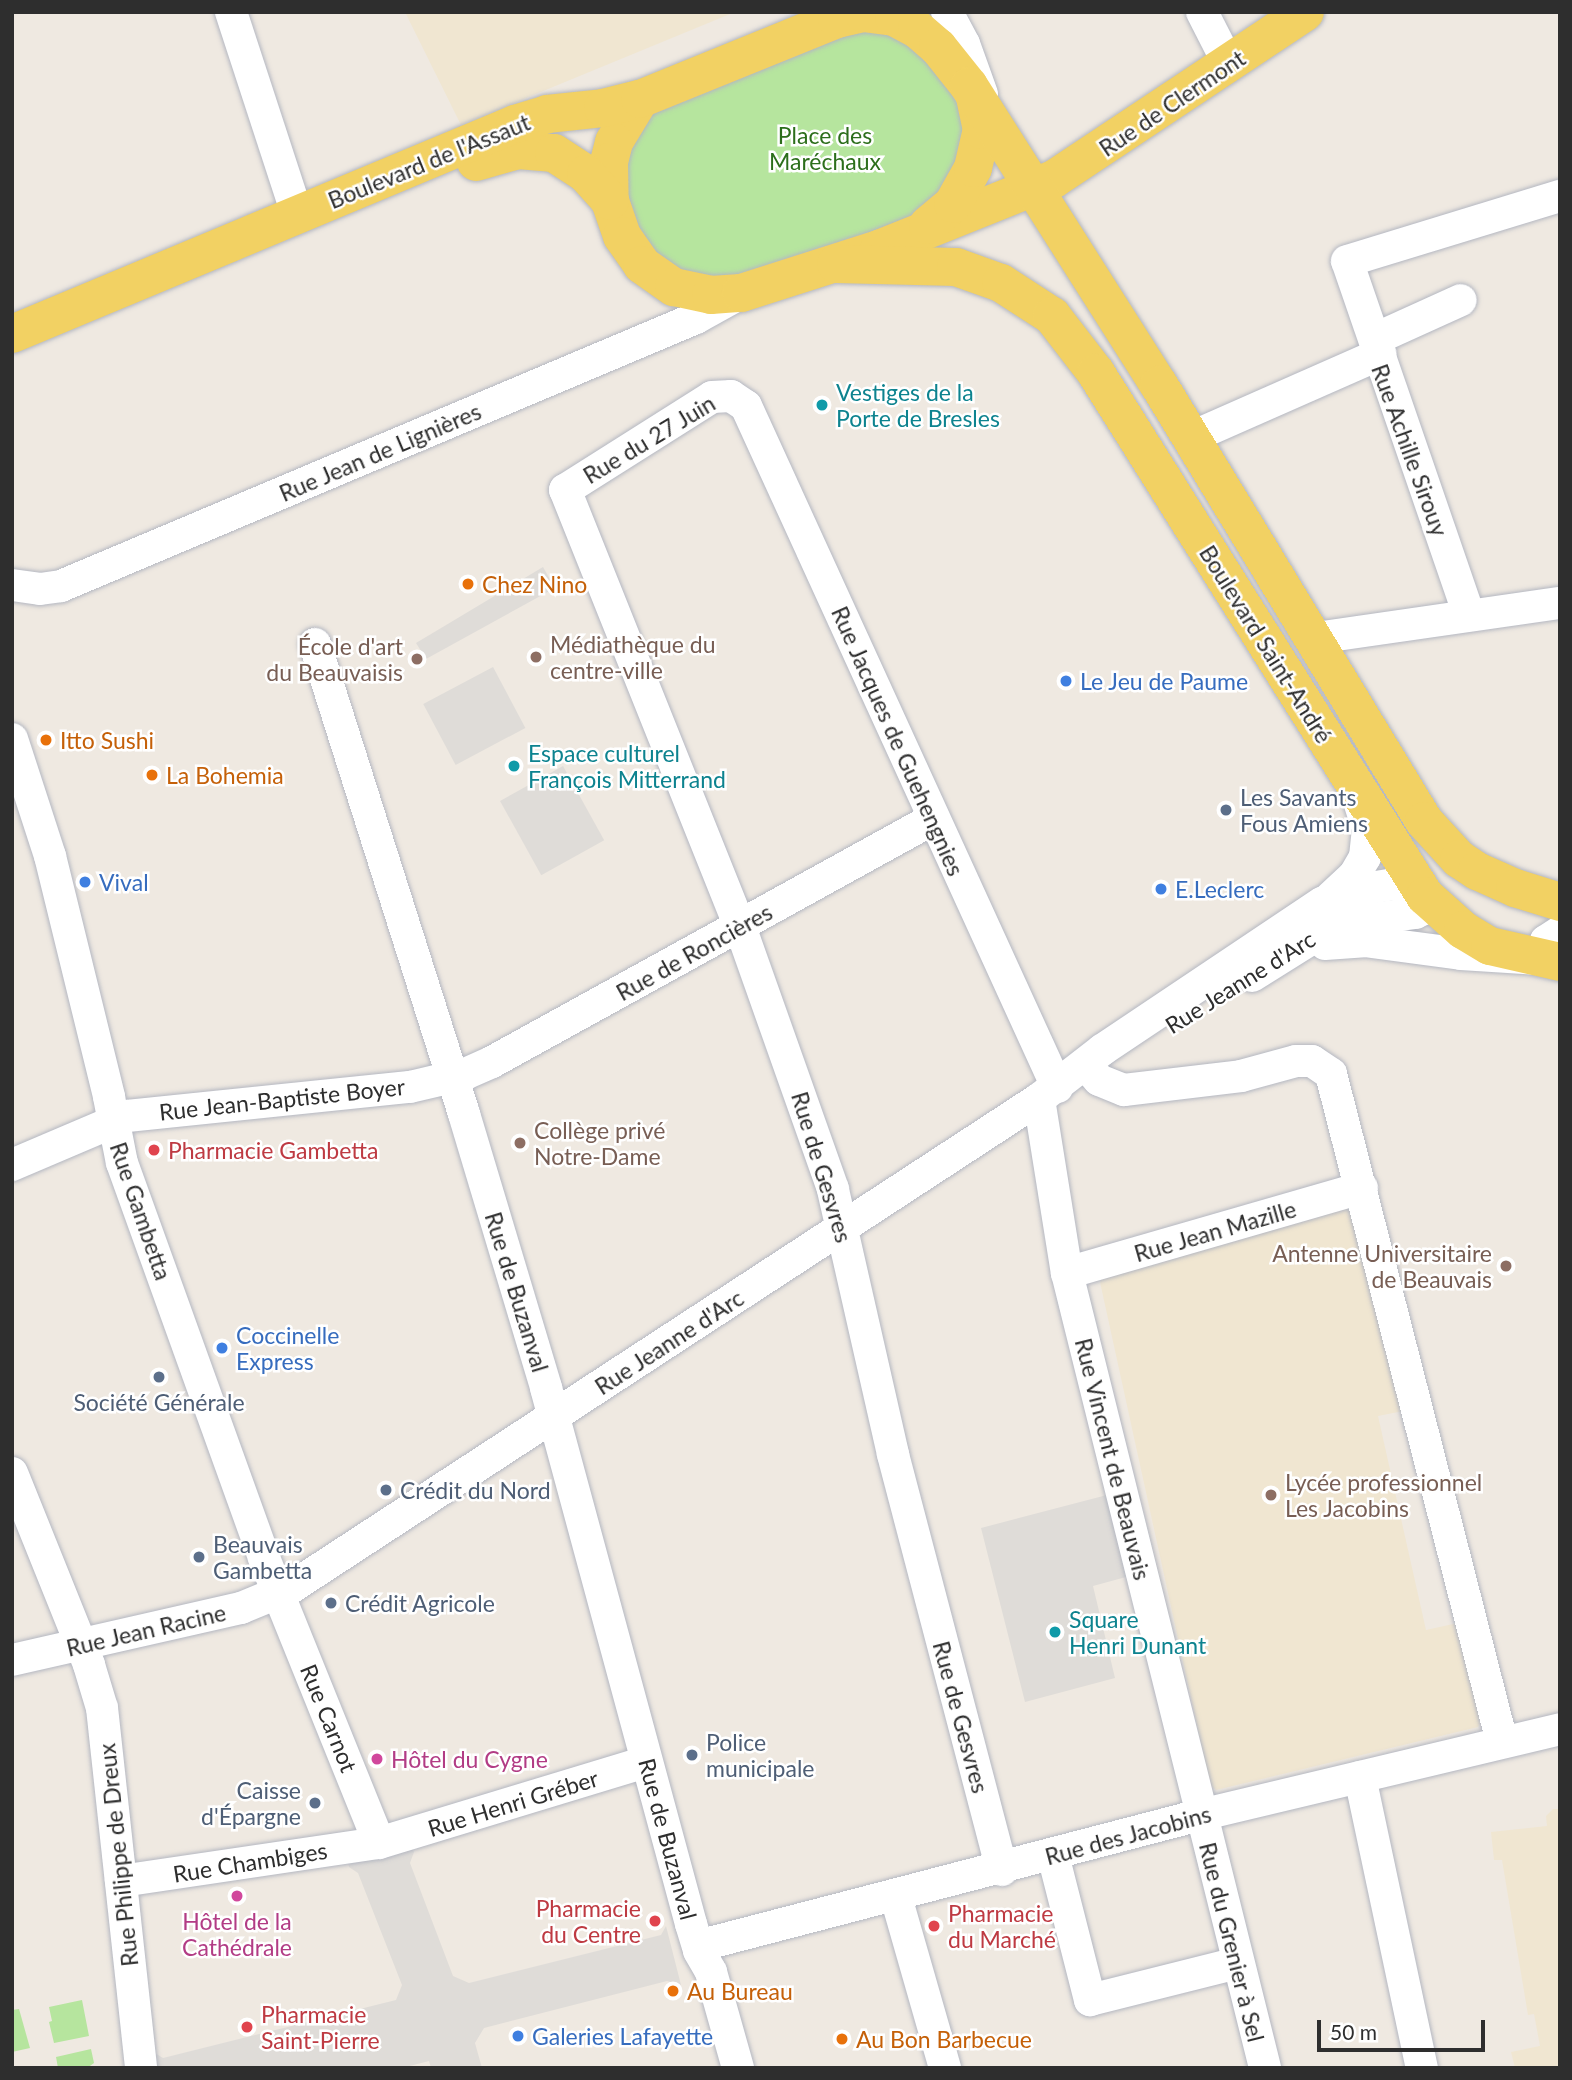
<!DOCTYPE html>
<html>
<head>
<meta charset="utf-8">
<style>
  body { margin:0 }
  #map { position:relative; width:1572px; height:2080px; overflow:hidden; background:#efe9e1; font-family:Lato,sans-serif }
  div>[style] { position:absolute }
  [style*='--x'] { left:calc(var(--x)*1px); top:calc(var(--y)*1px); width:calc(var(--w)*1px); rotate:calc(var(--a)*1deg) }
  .education>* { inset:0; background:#f0e6d1 }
  .green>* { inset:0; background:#b6e59e }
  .plaza>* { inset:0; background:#dfdcd8; transform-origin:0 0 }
  .roads { filter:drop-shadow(0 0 2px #b4b7c1) drop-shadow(0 0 2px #b4b7c1) }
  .minor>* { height:32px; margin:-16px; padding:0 16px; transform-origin:16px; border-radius:16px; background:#fff }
  .major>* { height:38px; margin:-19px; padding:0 19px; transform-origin:19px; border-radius:19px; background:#f2d163 }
  .dots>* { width:19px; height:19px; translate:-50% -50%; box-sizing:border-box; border:4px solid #fff; border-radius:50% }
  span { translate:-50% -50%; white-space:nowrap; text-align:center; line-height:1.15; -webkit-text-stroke:5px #fff; paint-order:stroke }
  .street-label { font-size:23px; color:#2e2e2e }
  .park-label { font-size:23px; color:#2c6e1b }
  .culture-label { font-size:23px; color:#0d838f }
  .left { translate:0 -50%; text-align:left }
  .food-label { font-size:23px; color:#c56008 }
  .education-label { font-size:23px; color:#785e54 }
  .right { translate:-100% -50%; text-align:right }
  .shop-label { font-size:23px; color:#366cbe }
  .service-label { font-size:23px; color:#4e5e75 }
  .health-label { font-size:23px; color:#be3a42 }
  .hotel-label { font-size:23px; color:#b23c85 }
  .frame { position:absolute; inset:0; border:14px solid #2e2e2e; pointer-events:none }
  .scale { position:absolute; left:1317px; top:2020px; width:168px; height:32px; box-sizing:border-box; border:4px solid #2e2e2e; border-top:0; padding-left:9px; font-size:21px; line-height:24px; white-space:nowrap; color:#2e2e2e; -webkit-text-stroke:5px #fff; paint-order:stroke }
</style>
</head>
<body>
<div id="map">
  <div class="education">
    <div style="clip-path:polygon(405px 12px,735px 12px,461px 125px)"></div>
    <div style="clip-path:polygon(1347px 1202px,1357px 1208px,1408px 1410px,1378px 1416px,1426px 1630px,1462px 1622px,1485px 1716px,1478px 1727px,1216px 1790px,1210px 1785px,1100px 1282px,1104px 1276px)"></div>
    <div style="clip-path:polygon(1553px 1809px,1560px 1809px,1560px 2068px,1515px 2068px,1511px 2052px,1540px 2046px,1534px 2014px,1528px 2015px,1502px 1860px,1494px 1860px,1491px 1832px,1547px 1826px,1546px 1816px)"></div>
  </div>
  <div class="green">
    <div style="clip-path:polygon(883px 28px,930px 60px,971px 124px,940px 200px,865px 242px,711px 281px,661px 262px,623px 205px,622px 165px,652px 112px,839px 32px)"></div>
    <div style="clip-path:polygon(82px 2000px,89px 2036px,54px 2043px,49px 2022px,52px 2021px,49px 2007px)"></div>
    <div style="clip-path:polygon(19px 2009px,30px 2048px,12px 2052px,12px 2010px)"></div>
    <div style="clip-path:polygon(91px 2049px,94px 2063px,87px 2068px,58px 2068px,56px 2057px)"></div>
  </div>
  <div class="plaza">
    <div style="clip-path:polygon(543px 567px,555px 588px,426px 659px,416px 643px)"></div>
    <div style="left:493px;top:667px;width:69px;height:79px;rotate:62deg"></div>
    <div style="left:563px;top:766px;width:85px;height:72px;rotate:61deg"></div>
    <div style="clip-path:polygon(1107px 1495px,1126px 1577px,1093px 1586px,1115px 1678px,1025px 1702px,981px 1528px)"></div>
    <div style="clip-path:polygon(410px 1841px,414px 1852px,410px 1863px,453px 1976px,469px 1983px,661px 1935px,666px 1926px,681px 1985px,667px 1981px,484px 2028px,475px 2043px,482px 2068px,431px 2068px,429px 2061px,402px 2068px,155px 2068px,153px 2052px,163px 2058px,396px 2000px,402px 1985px,358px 1873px,349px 1867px,346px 1855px)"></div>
  </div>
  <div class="roads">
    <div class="minor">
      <div style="--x:231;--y:12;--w:213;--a:71.9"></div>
      <div style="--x:947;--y:12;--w:36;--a:62"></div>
      <div style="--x:964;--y:44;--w:53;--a:70.2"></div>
      <div style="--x:1202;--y:12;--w:59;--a:63"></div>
      <div style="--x:1375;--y:339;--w:94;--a:-24.4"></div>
      <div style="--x:1192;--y:437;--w:206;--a:-23.8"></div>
      <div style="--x:12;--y:585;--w:28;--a:8"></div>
      <div style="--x:40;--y:589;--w:21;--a:-8"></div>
      <div style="--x:61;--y:586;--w:689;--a:-22.88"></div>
      <div style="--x:696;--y:318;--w:51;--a:-29.1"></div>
      <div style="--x:1469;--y:615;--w:374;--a:-109"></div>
      <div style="--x:1347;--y:261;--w:223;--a:-17"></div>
      <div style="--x:1316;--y:638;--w:246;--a:-8.2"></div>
      <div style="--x:315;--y:644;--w:493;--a:72.4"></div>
      <div style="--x:464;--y:1114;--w:286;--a:73.3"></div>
      <div style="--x:546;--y:1388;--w:555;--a:74.86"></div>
      <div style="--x:691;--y:1924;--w:28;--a:73"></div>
      <div style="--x:699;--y:1951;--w:24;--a:60"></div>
      <div style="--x:711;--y:1972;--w:100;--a:74.3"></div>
      <div style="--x:12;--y:739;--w:123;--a:72"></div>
      <div style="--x:50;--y:856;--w:248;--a:76.2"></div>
      <div style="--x:109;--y:1097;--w:67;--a:78.9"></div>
      <div style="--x:122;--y:1163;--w:420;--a:70.2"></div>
      <div style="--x:264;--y:1558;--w:307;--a:68"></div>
      <div style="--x:1330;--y:898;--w:33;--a:-43"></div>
      <div style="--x:1354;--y:876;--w:22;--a:-60"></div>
      <div style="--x:1365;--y:857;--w:28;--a:-84"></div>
      <div style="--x:1368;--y:829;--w:29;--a:-108"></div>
      <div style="--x:1325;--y:944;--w:39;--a:-4"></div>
      <div style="--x:1364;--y:941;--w:98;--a:7.6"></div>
      <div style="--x:1461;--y:954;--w:79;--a:3.6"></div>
      <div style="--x:1540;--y:959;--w:19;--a:-72"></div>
      <div style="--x:1546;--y:941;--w:17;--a:-33"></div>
      <div style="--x:1252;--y:976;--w:98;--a:-32.1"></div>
      <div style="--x:1335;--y:924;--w:81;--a:-7.8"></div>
      <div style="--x:1415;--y:913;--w:20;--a:-24"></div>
      <div style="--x:1085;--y:1064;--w:21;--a:49"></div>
      <div style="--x:1099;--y:1080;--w:27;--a:22"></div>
      <div style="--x:1124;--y:1090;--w:118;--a:-6.8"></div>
      <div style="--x:1241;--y:1076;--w:57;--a:-15.3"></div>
      <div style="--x:1296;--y:1061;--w:16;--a:0"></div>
      <div style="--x:1312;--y:1061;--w:23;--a:34"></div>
      <div style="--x:1331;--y:1074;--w:690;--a:75.64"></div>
      <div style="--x:1039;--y:1099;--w:176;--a:80.9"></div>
      <div style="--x:1067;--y:1273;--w:819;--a:76.01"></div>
      <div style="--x:12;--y:1165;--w:125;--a:-23.1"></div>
      <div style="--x:127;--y:1116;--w:284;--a:-5.9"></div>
      <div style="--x:410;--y:1087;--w:57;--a:-13.3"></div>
      <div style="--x:465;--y:1074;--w:30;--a:-24"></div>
      <div style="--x:492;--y:1062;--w:504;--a:-28.86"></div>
      <div style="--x:1067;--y:1273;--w:307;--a:-16.1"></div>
      <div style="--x:12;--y:1473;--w:207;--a:68.1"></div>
      <div style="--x:89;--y:1665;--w:45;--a:73.2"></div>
      <div style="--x:102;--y:1708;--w:362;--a:83.8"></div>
      <div style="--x:12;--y:1660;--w:235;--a:-12.8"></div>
      <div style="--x:241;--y:1608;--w:55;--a:-22.4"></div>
      <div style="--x:292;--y:1587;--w:892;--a:-33.16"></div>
      <div style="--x:1039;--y:1099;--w:80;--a:-37.9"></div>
      <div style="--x:1102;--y:1050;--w:265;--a:-33.8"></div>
      <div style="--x:1322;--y:903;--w:31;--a:-22"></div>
      <div style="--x:1351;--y:891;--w:44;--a:-9.2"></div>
      <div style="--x:1394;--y:884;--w:22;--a:3"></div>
      <div style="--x:1360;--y:1777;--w:298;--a:78"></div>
      <div style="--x:1053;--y:1855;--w:150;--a:75.7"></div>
      <div style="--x:1090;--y:2000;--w:152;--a:-14.1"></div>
      <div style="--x:1002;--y:1870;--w:430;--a:-104.7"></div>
      <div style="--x:893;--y:1454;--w:272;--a:-102.8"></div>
      <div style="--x:833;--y:1189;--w:278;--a:-109.5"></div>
      <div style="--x:740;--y:927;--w:471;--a:-111.8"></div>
      <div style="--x:565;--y:490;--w:174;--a:-32.3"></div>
      <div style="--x:712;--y:397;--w:19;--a:-3"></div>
      <div style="--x:731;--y:396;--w:18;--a:34"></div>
      <div style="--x:746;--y:406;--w:749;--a:65.45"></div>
      <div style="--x:121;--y:1881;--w:261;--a:-8.4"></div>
      <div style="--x:379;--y:1843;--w:279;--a:-16.9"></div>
      <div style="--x:896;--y:1897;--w:178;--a:74"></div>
      <div style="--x:698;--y:1946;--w:519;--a:-14.63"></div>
      <div style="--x:1200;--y:1815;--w:370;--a:-13.4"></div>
    </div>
    <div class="major">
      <div style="--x:640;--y:99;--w:50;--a:121.2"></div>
      <div style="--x:614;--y:142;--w:21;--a:104"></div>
      <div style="--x:609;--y:162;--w:39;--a:89"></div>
      <div style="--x:610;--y:201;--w:37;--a:71"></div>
      <div style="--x:622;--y:236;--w:35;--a:55"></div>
      <div style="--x:642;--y:265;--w:39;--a:35"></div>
      <div style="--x:674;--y:287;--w:38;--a:12"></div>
      <div style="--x:711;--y:295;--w:30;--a:-4"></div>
      <div style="--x:741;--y:293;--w:145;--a:-17.7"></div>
      <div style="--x:879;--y:249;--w:188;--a:-21.8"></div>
      <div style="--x:1054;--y:179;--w:301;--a:-33.6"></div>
      <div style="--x:476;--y:162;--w:44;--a:-15.9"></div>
      <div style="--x:518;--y:150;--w:36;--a:5"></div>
      <div style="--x:554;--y:153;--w:38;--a:33"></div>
      <div style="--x:586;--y:174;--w:36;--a:48"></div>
      <div style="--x:928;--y:225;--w:33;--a:-40"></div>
      <div style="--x:953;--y:204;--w:41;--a:-60.9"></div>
      <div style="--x:973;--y:168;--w:39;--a:-77"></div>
      <div style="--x:982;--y:130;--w:33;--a:-102"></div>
      <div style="--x:836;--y:264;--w:120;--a:1.4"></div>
      <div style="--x:956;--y:267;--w:48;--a:19.6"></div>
      <div style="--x:1001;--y:283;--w:61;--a:32.9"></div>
      <div style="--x:1052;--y:316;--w:72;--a:52.3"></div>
      <div style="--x:1096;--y:373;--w:618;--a:57.83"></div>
      <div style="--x:1425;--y:896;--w:51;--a:41.8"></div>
      <div style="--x:1463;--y:930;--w:31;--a:31"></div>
      <div style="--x:1490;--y:946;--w:72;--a:12.9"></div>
      <div style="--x:12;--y:334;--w:545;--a:-22.66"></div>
      <div style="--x:515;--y:124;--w:34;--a:-17"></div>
      <div style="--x:547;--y:114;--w:56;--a:-6.1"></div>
      <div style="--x:603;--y:108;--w:38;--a:-14"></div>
      <div style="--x:640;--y:99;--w:213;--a:-22.1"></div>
      <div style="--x:837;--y:19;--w:27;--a:-13"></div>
      <div style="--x:863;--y:13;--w:31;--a:7"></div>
      <div style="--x:894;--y:17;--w:26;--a:28"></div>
      <div style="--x:917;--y:29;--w:28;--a:41"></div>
      <div style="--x:938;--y:47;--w:50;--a:51.5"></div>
      <div style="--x:969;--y:86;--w:354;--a:57.6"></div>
      <div style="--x:1159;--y:385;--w:510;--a:58.71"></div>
      <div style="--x:1424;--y:821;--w:52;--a:47.4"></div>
      <div style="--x:1459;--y:859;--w:22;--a:34"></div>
      <div style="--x:1477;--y:871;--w:42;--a:24.1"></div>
      <div style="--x:1515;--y:888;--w:47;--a:17.3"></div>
    </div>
  </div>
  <div class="dots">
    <div style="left:822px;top:405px;background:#0f9aa8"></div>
    <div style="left:468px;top:584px;background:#e8710a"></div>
    <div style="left:536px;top:657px;background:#8d6e63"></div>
    <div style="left:417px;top:659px;background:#8d6e63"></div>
    <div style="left:1066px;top:681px;background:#3f7fe0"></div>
    <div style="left:46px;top:740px;background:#e8710a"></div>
    <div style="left:514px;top:766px;background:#0f9aa8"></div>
    <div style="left:152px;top:775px;background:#e8710a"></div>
    <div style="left:1226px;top:810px;background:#5c6f8a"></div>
    <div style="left:85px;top:882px;background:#3f7fe0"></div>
    <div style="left:1161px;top:889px;background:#3f7fe0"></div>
    <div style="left:520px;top:1143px;background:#8d6e63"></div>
    <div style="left:154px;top:1150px;background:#e0444e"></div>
    <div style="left:1506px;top:1266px;background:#8d6e63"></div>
    <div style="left:222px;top:1348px;background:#3f7fe0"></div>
    <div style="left:159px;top:1377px;background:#5c6f8a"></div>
    <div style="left:386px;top:1490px;background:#5c6f8a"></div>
    <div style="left:1271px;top:1495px;background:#8d6e63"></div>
    <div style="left:199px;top:1557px;background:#5c6f8a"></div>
    <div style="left:331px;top:1603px;background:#5c6f8a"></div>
    <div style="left:1055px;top:1632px;background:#0f9aa8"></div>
    <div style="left:692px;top:1755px;background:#5c6f8a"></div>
    <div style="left:377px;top:1759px;background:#d1479c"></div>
    <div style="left:315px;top:1803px;background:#5c6f8a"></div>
    <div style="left:237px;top:1896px;background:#d1479c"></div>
    <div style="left:655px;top:1921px;background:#e0444e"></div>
    <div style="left:934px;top:1926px;background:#e0444e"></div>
    <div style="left:673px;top:1991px;background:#e8710a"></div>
    <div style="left:247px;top:2027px;background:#e0444e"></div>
    <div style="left:518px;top:2036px;background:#3f7fe0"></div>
    <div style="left:842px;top:2039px;background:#e8710a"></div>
  </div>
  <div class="street-label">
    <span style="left:1172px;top:103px;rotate:-34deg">Rue de Clermont</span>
    <span style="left:429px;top:161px;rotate:-22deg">Boulevard de l'Assaut</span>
    <span style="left:649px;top:439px;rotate:-31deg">Rue du 27 Juin</span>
    <span style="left:1410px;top:450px;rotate:70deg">Rue Achille Sirouy</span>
    <span style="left:380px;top:452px;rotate:-23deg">Rue Jean de Lignières</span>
    <span style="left:1266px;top:644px;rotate:58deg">Boulevard Saint-André</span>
    <span style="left:898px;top:741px;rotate:66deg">Rue Jacques de Guehengnies</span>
    <span style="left:694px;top:952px;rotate:-29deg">Rue de Roncières</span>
    <span style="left:1240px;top:982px;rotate:-32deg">Rue Jeanne d'Arc</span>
    <span style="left:282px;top:1099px;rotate:-6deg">Rue Jean-Baptiste Boyer</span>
    <span style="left:822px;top:1167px;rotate:73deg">Rue de Gesvres</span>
    <span style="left:141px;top:1211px;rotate:71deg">Rue Gambetta</span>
    <span style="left:1215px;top:1231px;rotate:-16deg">Rue Jean Mazille</span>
    <span style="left:517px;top:1292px;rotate:73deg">Rue de Buzanval</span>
    <span style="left:669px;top:1342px;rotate:-33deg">Rue Jeanne d'Arc</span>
    <span style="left:1113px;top:1459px;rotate:76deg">Rue Vincent de Beauvais</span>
    <span style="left:146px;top:1630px;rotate:-13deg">Rue Jean Racine</span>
    <span style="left:961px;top:1717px;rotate:75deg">Rue de Gesvres</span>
    <span style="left:329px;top:1718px;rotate:68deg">Rue Carnot</span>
    <span style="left:513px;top:1803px;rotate:-17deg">Rue Henri Gréber</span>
    <span style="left:1128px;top:1835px;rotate:-15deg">Rue des Jacobins</span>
    <span style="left:668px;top:1839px;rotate:75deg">Rue de Buzanval</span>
    <span style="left:118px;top:1855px;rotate:-96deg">Rue Philippe de Dreux</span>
    <span style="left:250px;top:1862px;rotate:-9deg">Rue Chambiges</span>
    <span style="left:1232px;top:1942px;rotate:76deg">Rue du Grenier à Sel</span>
  </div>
  <div class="park-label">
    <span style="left:825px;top:148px">Place des<br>Maréchaux</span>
  </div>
  <div class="culture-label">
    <span class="left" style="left:836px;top:405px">Vestiges de la<br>Porte de Bresles</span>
    <span class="left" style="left:528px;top:766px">Espace culturel<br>François Mitterrand</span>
    <span class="left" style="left:1069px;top:1632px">Square<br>Henri Dunant</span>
  </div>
  <div class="food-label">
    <span class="left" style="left:482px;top:584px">Chez Nino</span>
    <span class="left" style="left:60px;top:740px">Itto Sushi</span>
    <span class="left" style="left:166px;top:775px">La Bohemia</span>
    <span class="left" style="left:687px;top:1991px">Au Bureau</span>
    <span class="left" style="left:856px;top:2039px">Au Bon Barbecue</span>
  </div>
  <div class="education-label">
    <span class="left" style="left:550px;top:657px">Médiathèque du<br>centre-ville</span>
    <span class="right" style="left:403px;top:659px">École d'art<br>du Beauvaisis</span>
    <span class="left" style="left:534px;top:1143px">Collège privé<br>Notre-Dame</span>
    <span class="right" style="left:1492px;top:1266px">Antenne Universitaire<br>de Beauvais</span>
    <span class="left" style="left:1285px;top:1495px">Lycée professionnel<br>Les Jacobins</span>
  </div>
  <div class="shop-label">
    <span class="left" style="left:1080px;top:681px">Le Jeu de Paume</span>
    <span class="left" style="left:99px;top:882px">Vival</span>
    <span class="left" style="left:1175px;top:889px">E.Leclerc</span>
    <span class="left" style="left:236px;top:1348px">Coccinelle<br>Express</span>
    <span class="left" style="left:532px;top:2036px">Galeries Lafayette</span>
  </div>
  <div class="service-label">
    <span class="left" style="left:1240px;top:810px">Les Savants<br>Fous Amiens</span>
    <span style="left:159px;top:1402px">Société Générale</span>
    <span class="left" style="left:400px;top:1490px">Crédit du Nord</span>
    <span class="left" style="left:213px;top:1557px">Beauvais<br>Gambetta</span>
    <span class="left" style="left:345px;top:1603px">Crédit Agricole</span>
    <span class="left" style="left:706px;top:1755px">Police<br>municipale</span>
    <span class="right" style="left:301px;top:1803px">Caisse<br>d'Épargne</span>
  </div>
  <div class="health-label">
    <span class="left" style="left:168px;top:1150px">Pharmacie Gambetta</span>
    <span class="right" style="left:641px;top:1921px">Pharmacie<br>du Centre</span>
    <span class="left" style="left:948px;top:1926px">Pharmacie<br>du Marché</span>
    <span class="left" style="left:261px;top:2027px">Pharmacie<br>Saint-Pierre</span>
  </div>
  <div class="hotel-label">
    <span class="left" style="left:391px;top:1759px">Hôtel du Cygne</span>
    <span style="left:237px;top:1934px">Hôtel de la<br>Cathédrale</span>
  </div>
  <div class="frame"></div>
  <div class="scale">50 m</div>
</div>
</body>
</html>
